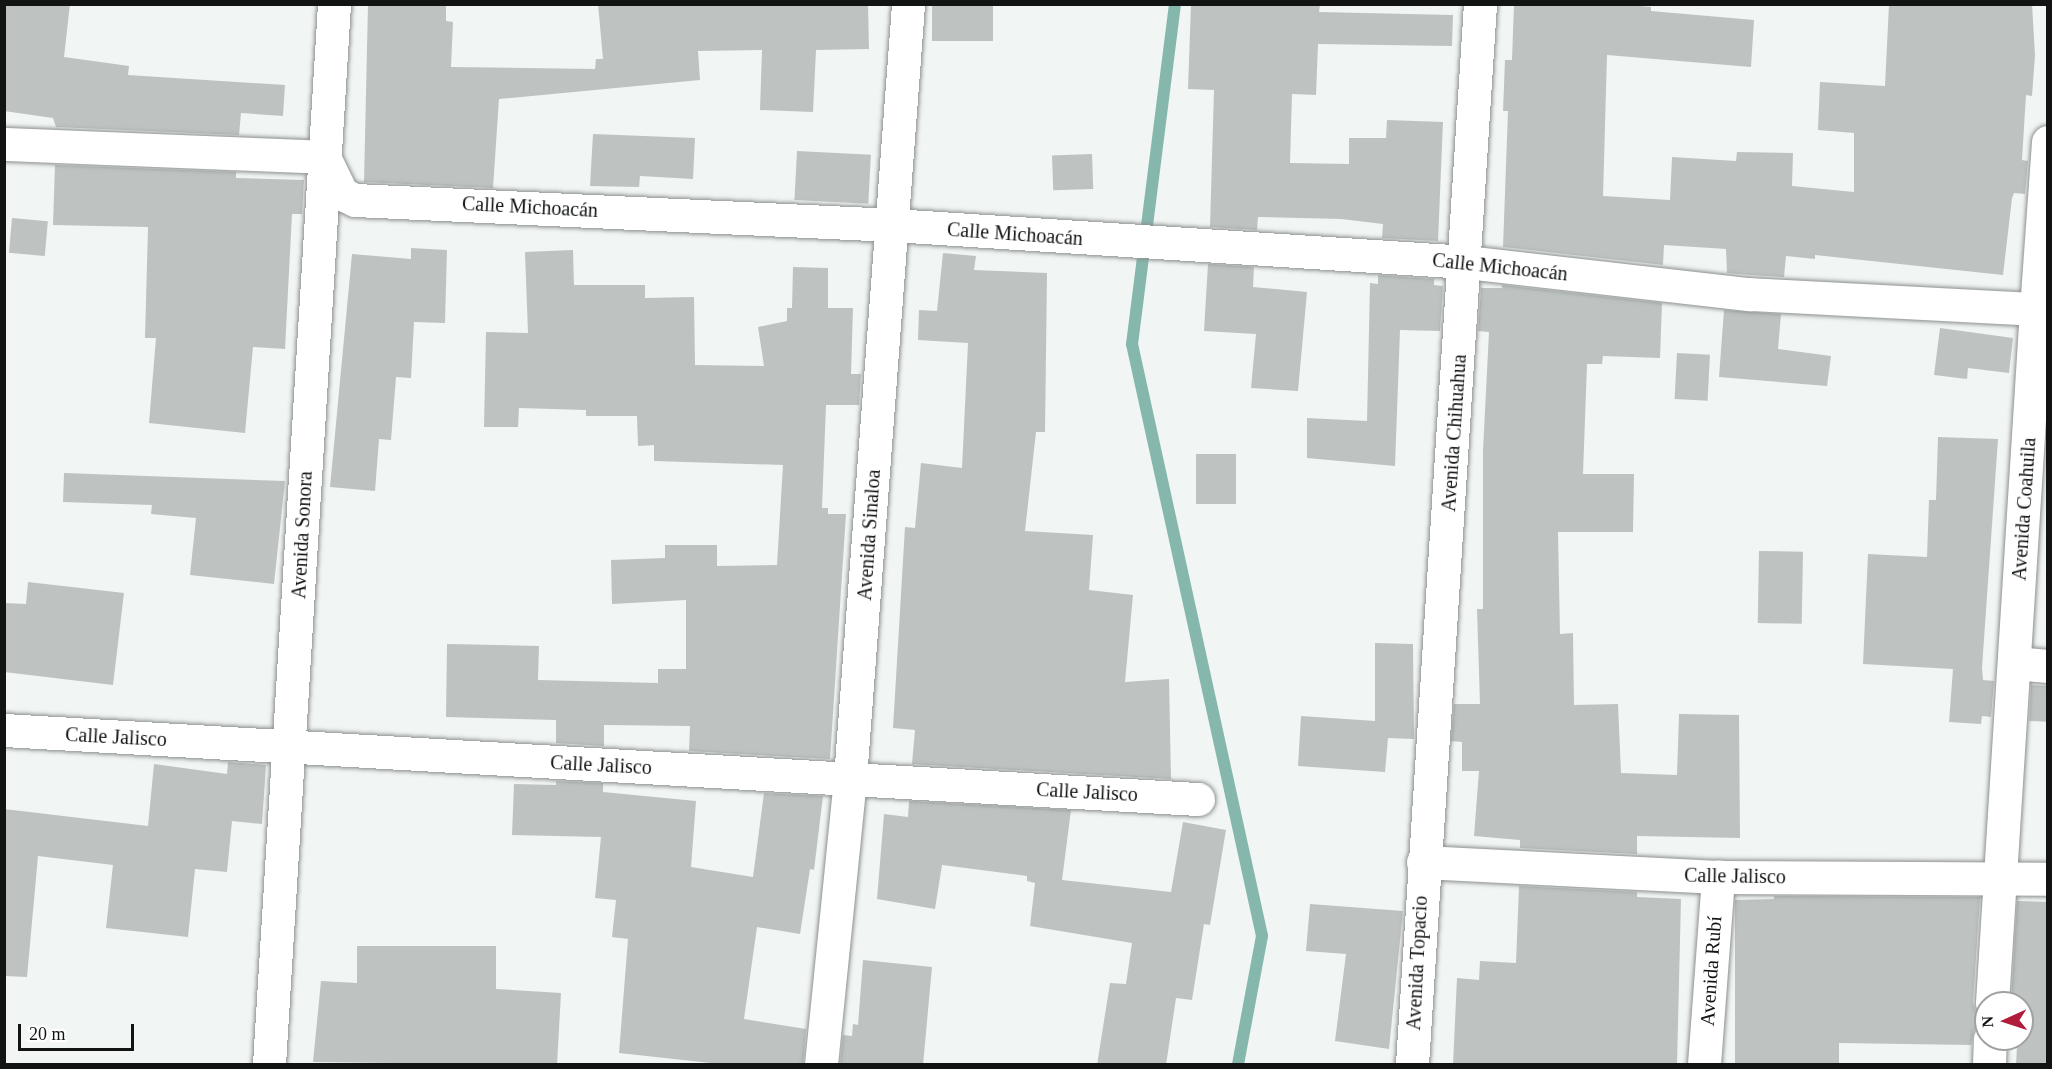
<!DOCTYPE html>
<html>
<head>
<meta charset="utf-8">
<style>
  body { margin:0 }
  #map { position:relative; width:2052px; height:1069px; overflow:hidden; background:#f1f5f4; font-family:"Times New Roman",serif }
  div>[style] { position:absolute }
  [style*='--x'] { left:calc(var(--x)*1px); top:calc(var(--y)*1px); width:calc(var(--w)*1px); rotate:calc(var(--a)*1deg) }
  .stream>* { height:12px; margin:-6px; padding:0 6px; transform-origin:6px; border-radius:6px; background:#86b7ad }
  .building>* { inset:0; background:#bec3c2; transform-origin:0 0 }
  .roads { filter:drop-shadow(0 0 2px #8c908f) drop-shadow(0 0 2px #8c908f) }
  .minor>* { height:33px; margin:-16.5px; padding:0 16.5px; transform-origin:16.5px; border-radius:16.5px; background:#fff }
  .tertiary>* { height:33px; margin:-16.5px; padding:0 16.5px; transform-origin:16.5px; border-radius:16.5px; background:#fff }
  span { translate:-50% -50%; white-space:nowrap; text-align:center; line-height:1.15; -webkit-text-stroke:4.5px #fff; paint-order:stroke }
  .street-label { font-size:20px; color:#121414 }
  .frame { position:absolute; inset:0; border:6px solid #121414; pointer-events:none }
  .north { position:absolute; left:1974px; top:991px; width:60px; height:60px; box-sizing:border-box; background:#fff; border:2px solid #a0a1a1; border-radius:50%; rotate:267deg; font-size:16px; font-weight:700; line-height:24px; text-align:center; color:#121414 }
  .north::after { content:''; display:block; margin:auto; width:21px; height:27px; background:#b01d3b; clip-path:polygon(50% 0,100% 100%,50% 72%,0 100%) }
  .scale { position:absolute; left:18px; top:1024px; width:116px; height:27px; box-sizing:border-box; border:3px solid #121414; border-top:0; padding-left:8px; font-size:18px; line-height:21px; white-space:nowrap; color:#121414; -webkit-text-stroke:4px #fff; paint-order:stroke }
</style>
</head>
<body>
<div id="map">
  <div class="stream">
    <div style="--x:1175;--y:4;--w:343;--a:97.2"></div>
    <div style="--x:1132;--y:344;--w:606;--a:77.61"></div>
    <div style="--x:1262;--y:936;--w:130;--a:100.6"></div>
  </div>
  <div class="building">
    <div style="clip-path:polygon(4px 4px,70px 4px,64px 57px,129px 66px,128px 75px,285px 85px,283px 116px,241px 113px,239px 135px,56px 127px,53px 118px,4px 111px)"></div>
    <div style="clip-path:polygon(368px 4px,446px 4px,446px 21px,453px 22px,451px 67px,595px 69px,596px 59px,603px 59px,598px 4px,868px 4px,869px 49px,816px 50px,813px 112px,760px 110px,762px 50px,698px 51px,700px 80px,499px 99px,493px 188px,364px 182px)"></div>
    <div style="left:932px;top:4px;width:61px;height:37px"></div>
    <div style="clip-path:polygon(1191px 4px,1320px 4px,1319px 12px,1453px 15px,1452px 46px,1318px 44px,1316px 95px,1292px 94px,1290px 163px,1349px 164px,1349px 138px,1386px 138px,1387px 120px,1443px 122px,1438px 241px,1382px 238px,1383px 224px,1341px 219px,1258px 217px,1257px 230px,1210px 227px,1214px 90px,1188px 89px)"></div>
    <div style="clip-path:polygon(1514px 4px,1620px 4px,1651px 7px,1651px 11px,1754px 20px,1751px 67px,1607px 55px,1603px 196px,1670px 200px,1672px 157px,1736px 161px,1737px 152px,1793px 153px,1792px 186px,1854px 192px,1854px 133px,1818px 130px,1820px 82px,1885px 86px,1889px 4px,2032px 4px,2035px 55px,2032px 96px,2026px 95px,2022px 160px,2028px 161px,2025px 194px,2014px 193px,2012px 198px,2003px 275px,1815px 255px,1815px 259px,1786px 256px,1784px 277px,1751px 275px,1727px 273px,1726px 249px,1664px 245px,1663px 265px,1503px 247px,1508px 111px,1503px 111px,1505px 60px,1512px 60px)"></div>
    <div style="clip-path:polygon(593px 134px,695px 138px,693px 179px,640px 176px,639px 187px,590px 186px)"></div>
    <div style="left:797px;top:151px;width:74px;height:49px;rotate:3deg"></div>
    <div style="left:1092px;top:154px;width:35px;height:40px;rotate:88deg"></div>
    <div style="clip-path:polygon(55px 165px,236px 172px,236px 178px,304px 180px,302px 214px,292px 214px,285px 349px,253px 347px,245px 433px,149px 423px,156px 338px,145px 338px,148px 227px,53px 225px)"></div>
    <div style="left:12px;top:218px;width:36px;height:35px;rotate:5deg"></div>
    <div style="clip-path:polygon(411px 248px,447px 250px,445px 323px,414px 322px,411px 378px,396px 377px,391px 440px,379px 439px,375px 491px,330px 487px,352px 254px,411px 259px)"></div>
    <div style="clip-path:polygon(573px 250px,574px 285px,645px 285px,645px 298px,694px 297px,695px 365px,764px 366px,758px 327px,787px 321px,787px 308px,792px 308px,793px 267px,828px 268px,828px 308px,853px 308px,851px 374px,861px 374px,859px 405px,826px 405px,822px 508px,828px 508px,828px 514px,846px 514px,830px 759px,689px 751px,690px 726px,604px 725px,604px 746px,556px 743px,556px 720px,446px 717px,447px 644px,539px 646px,538px 680px,658px 683px,658px 669px,686px 669px,686px 600px,612px 604px,611px 560px,665px 558px,665px 545px,717px 545px,717px 566px,777px 565px,783px 465px,654px 461px,654px 445px,638px 446px,637px 416px,586px 416px,586px 410px,519px 408px,518px 427px,484px 427px,486px 332px,528px 333px,525px 252px)"></div>
    <div style="clip-path:polygon(943px 253px,976px 256px,974px 270px,1047px 273px,1045px 432px,1036px 432px,1025px 531px,1093px 535px,1089px 590px,1133px 595px,1125px 682px,1169px 679px,1171px 779px,912px 764px,915px 730px,893px 728px,905px 527px,915px 528px,921px 463px,962px 468px,968px 343px,918px 340px,919px 310px,937px 311px)"></div>
    <div style="clip-path:polygon(1208px 264px,1254px 267px,1253px 287px,1307px 292px,1298px 391px,1251px 388px,1256px 334px,1204px 331px)"></div>
    <div style="clip-path:polygon(1378px 275px,1434px 279px,1434px 285px,1443px 286px,1440px 331px,1400px 330px,1395px 466px,1307px 458px,1307px 418px,1367px 421px,1370px 283px,1378px 284px)"></div>
    <div style="clip-path:polygon(1502px 285px,1662px 303px,1660px 358px,1603px 356px,1602px 364px,1587px 364px,1583px 474px,1634px 474px,1633px 532px,1558px 532px,1560px 634px,1573px 633px,1574px 705px,1618px 704px,1621px 773px,1677px 775px,1679px 714px,1739px 715px,1740px 838px,1637px 836px,1637px 854px,1520px 848px,1520px 840px,1474px 836px,1479px 771px,1462px 771px,1462px 742px,1451px 741px,1454px 704px,1480px 704px,1477px 609px,1483px 609px,1483px 450px,1489px 332px,1478px 331px,1481px 288px,1502px 288px)"></div>
    <div style="clip-path:polygon(1724px 310px,1781px 314px,1778px 349px,1831px 356px,1827px 386px,1719px 377px)"></div>
    <div style="clip-path:polygon(1940px 328px,2013px 338px,2009px 373px,1968px 368px,1967px 379px,1934px 375px)"></div>
    <div style="left:1677px;top:353px;width:33px;height:46px;rotate:3deg"></div>
    <div style="clip-path:polygon(1938px 437px,1998px 439px,1982px 668px,1983px 680px,1994px 681px,1991px 717px,1982px 716px,1981px 724px,1949px 722px,1953px 669px,1863px 664px,1868px 554px,1927px 557px,1929px 500px,1936px 500px)"></div>
    <div style="left:1196px;top:454px;width:40px;height:50px"></div>
    <div style="clip-path:polygon(64px 473px,285px 481px,274px 584px,190px 575px,196px 518px,151px 514px,152px 505px,63px 502px)"></div>
    <div style="left:1759px;top:551px;width:44px;height:72px;rotate:1deg"></div>
    <div style="clip-path:polygon(28px 582px,124px 593px,113px 685px,4px 672px,4px 603px,26px 604px)"></div>
    <div style="clip-path:polygon(1375px 643px,1413px 644px,1414px 739px,1388px 738px,1385px 772px,1298px 766px,1301px 716px,1375px 721px)"></div>
    <div style="left:2031px;top:685px;width:17px;height:36px;rotate:3deg"></div>
    <div style="clip-path:polygon(228px 762px,266px 765px,262px 824px,232px 821px,227px 872px,195px 869px,188px 937px,106px 928px,113px 865px,38px 856px,27px 977px,4px 976px,4px 809px,148px 826px,154px 764px,227px 774px)"></div>
    <div style="clip-path:polygon(556px 781px,603px 783px,603px 792px,696px 801px,691px 867px,753px 877px,764px 793px,823px 796px,814px 870px,810px 869px,800px 934px,757px 927px,744px 1019px,806px 1029px,803px 1065px,729px 1065px,619px 1053px,628px 939px,612px 937px,616px 900px,595px 898px,601px 837px,512px 835px,514px 784px,556px 785px)"></div>
    <div style="clip-path:polygon(909px 801px,1071px 810px,1062px 880px,1171px 892px,1183px 822px,1226px 830px,1210px 925px,1204px 924px,1192px 1000px,1176px 998px,1166px 1065px,1097px 1065px,1110px 983px,1126px 984px,1132px 943px,1030px 926px,1035px 883px,1027px 881px,1027px 876px,942px 865px,935px 909px,877px 899px,884px 814px,908px 817px)"></div>
    <div style="clip-path:polygon(1519px 886px,1637px 892px,1637px 897px,1681px 899px,1677px 1065px,1453px 1065px,1457px 978px,1479px 980px,1480px 961px,1516px 963px)"></div>
    <div style="clip-path:polygon(1774px 896px,1980px 897px,1973px 1002px,1976px 1012px,1986px 1021px,1974px 1030px,1971px 1045px,1839px 1043px,1839px 1065px,1735px 1065px,1735px 900px,1774px 899px)"></div>
    <div style="clip-path:polygon(2017px 901px,2048px 902px,2048px 1065px,2016px 1065px,2017px 1046px,2008px 1046px,2009px 1039px,2022px 1039px,2022px 1003px,2011px 1003px)"></div>
    <div style="clip-path:polygon(1310px 904px,1403px 911px,1389px 1049px,1335px 1041px,1346px 954px,1306px 951px)"></div>
    <div style="clip-path:polygon(357px 946px,496px 946px,496px 989px,561px 993px,557px 1065px,313px 1062px,321px 981px,357px 983px)"></div>
    <div style="clip-path:polygon(863px 960px,932px 967px,923px 1065px,840px 1065px,843px 1035px,852px 1036px,853px 1024px,858px 1025px)"></div>
  </div>
  <div class="roads">
    <div class="minor">
      <div style="--x:4;--y:144;--w:320;--a:2.3"></div>
      <div style="--x:324;--y:157;--w:41;--a:64.1"></div>
      <div style="--x:342;--y:194;--w:14;--a:25"></div>
      <div style="--x:355;--y:200;--w:539;--a:2.66"></div>
      <div style="--x:893;--y:225;--w:574;--a:3.69"></div>
      <div style="--x:1466;--y:262;--w:285;--a:6.5"></div>
      <div style="--x:1749;--y:294;--w:287;--a:3"></div>
      <div style="--x:2036;--y:309;--w:695;--a:93.63"></div>
      <div style="--x:2014;--y:663;--w:34;--a:5"></div>
      <div style="--x:4;--y:730;--w:1196;--a:3.31"></div>
      <div style="--x:1423;--y:862;--w:295;--a:2.9"></div>
      <div style="--x:1718;--y:877;--w:330;--a:0.3"></div>
      <div style="--x:269;--y:1064;--w:1062;--a:-86.49"></div>
      <div style="--x:821;--y:1064;--w:287;--a:-84.2"></div>
      <div style="--x:850;--y:778;--w:776;--a:-85.71"></div>
      <div style="--x:1412;--y:1064;--w:1062;--a:-86.33"></div>
      <div style="--x:1704;--y:1064;--w:188;--a:-85.7"></div>
      <div style="--x:1989;--y:1064;--w:25;--a:-88"></div>
    </div>
    <div class="tertiary">
      <div style="--x:2048;--y:142;--w:167;--a:94.1"></div>
      <div style="--x:2036;--y:309;--w:12;--a:0"></div>
    </div>
  </div>
  <div class="street-label">
    <span style="left:530px;top:207px;rotate:3deg">Calle Michoacán</span>
    <span style="left:1015px;top:234px;rotate:4deg">Calle Michoacán</span>
    <span style="left:1500px;top:267px;rotate:6deg">Calle Michoacán</span>
    <span style="left:1454px;top:433px;rotate:-86deg">Avenida Chihuahua</span>
    <span style="left:2024px;top:509px;rotate:-86deg">Avenida Coahuila</span>
    <span style="left:302px;top:535px;rotate:-87deg">Avenida Sonora</span>
    <span style="left:869px;top:535px;rotate:-86deg">Avenida Sinaloa</span>
    <span style="left:116px;top:737px;rotate:3deg">Calle Jalisco</span>
    <span style="left:601px;top:765px;rotate:3deg">Calle Jalisco</span>
    <span style="left:1087px;top:792px;rotate:3deg">Calle Jalisco</span>
    <span style="left:1735px;top:876px;rotate:1deg">Calle Jalisco</span>
    <span style="left:1417px;top:963px;rotate:-87deg">Avenida Topacio</span>
    <span style="left:1711px;top:971px;rotate:-86deg">Avenida Rubí</span>
  </div>
  <div class="frame"></div>
  <div class="north">N</div>
  <div class="scale">20 m</div>
</div>
</body>
</html>
